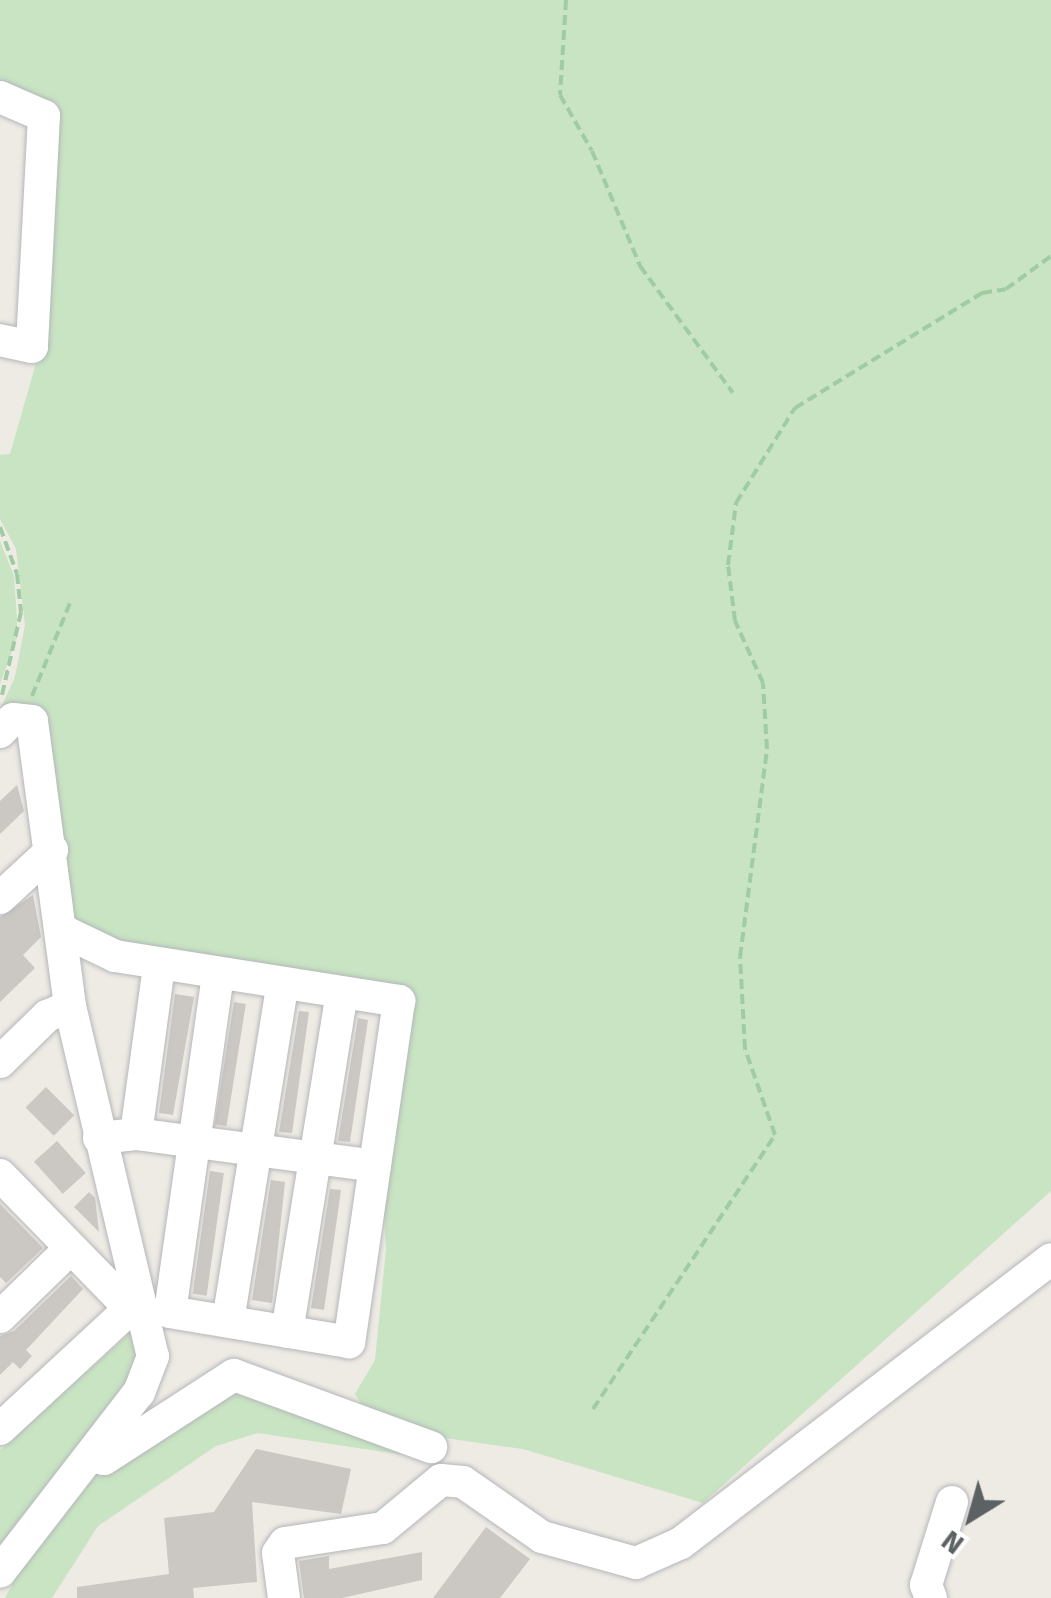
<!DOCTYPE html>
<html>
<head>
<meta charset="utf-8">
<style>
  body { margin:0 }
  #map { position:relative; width:1051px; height:1598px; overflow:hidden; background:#eeeae4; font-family:"Fira Sans",sans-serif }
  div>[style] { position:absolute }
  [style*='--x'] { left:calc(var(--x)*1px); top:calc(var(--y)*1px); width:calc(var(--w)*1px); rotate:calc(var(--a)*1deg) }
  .green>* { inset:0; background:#c8e4c2 }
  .building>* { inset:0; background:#cbc7c3; transform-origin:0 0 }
  .path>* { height:4px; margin-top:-2px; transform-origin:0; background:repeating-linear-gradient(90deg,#a0cca4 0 10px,transparent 0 15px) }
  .roads { filter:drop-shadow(0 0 2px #b4b7ba) drop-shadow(0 0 2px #b4b7ba) }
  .minor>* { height:32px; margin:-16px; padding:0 16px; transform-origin:16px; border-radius:16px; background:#fff }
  span { translate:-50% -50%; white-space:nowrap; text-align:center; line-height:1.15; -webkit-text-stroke:8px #fff; paint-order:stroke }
  .north { position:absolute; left:921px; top:1468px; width:100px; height:100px; -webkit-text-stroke:8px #fff; paint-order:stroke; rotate:217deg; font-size:28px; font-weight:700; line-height:40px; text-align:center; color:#5c6164 }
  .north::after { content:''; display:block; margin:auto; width:35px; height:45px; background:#5c6164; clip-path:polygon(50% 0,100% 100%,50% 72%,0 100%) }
</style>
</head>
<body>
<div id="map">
  <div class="green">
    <div style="clip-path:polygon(0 0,1051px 0,1051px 1191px,703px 1503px,523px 1449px,430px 1436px,364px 1408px,355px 1394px,375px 1360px,386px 1249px,383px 1198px,395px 1147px,409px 1000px,64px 929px,24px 724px,0 710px,15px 677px,25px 625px,16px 549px,0 519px,0 455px,10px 454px,38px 356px,57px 103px,0 85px)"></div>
    <div style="clip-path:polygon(0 541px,14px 576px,18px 635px,0 684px)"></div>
    <div style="clip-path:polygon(131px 1332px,143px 1364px,0 1553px,0 1450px)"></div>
    <div style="clip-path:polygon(218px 1387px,424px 1458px,258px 1433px,216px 1446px,98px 1526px,52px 1598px,5px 1598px,25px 1560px,94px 1476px)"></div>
  </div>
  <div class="building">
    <div style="clip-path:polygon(17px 785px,24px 811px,0 834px,0 801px)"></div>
    <div style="clip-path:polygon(33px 895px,41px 937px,23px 955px,35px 968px,0 1002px,0 917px)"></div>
    <div style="clip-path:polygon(175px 994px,194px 997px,173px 1115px,159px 1113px)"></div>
    <div style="left:234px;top:1002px;width:12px;height:124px;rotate:9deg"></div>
    <div style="clip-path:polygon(299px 1011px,309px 1012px,292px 1133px,279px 1132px)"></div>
    <div style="clip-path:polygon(358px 1018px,368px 1020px,350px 1142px,338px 1141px)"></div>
    <div style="left:46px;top:1087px;width:40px;height:29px;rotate:45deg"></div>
    <div style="left:57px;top:1141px;width:43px;height:31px;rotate:48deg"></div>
    <div style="left:210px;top:1171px;width:14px;height:124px;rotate:8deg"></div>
    <div style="clip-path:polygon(271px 1180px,285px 1182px,272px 1303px,252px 1300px)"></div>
    <div style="clip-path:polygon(330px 1189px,341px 1190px,324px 1310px,311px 1308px)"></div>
    <div style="clip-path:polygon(89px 1192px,95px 1198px,99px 1232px,74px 1207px)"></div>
    <div style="clip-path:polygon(0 1204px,43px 1248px,6px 1283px,0 1277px)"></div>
    <div style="clip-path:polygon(71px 1276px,83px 1289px,26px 1350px,32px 1356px,20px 1369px,13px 1362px,0 1375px,0 1336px,14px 1331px)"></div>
    <div style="clip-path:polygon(256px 1449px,351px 1469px,341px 1514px,252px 1502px,257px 1582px,193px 1588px,194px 1598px,77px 1598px,77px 1587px,169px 1574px,164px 1518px,214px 1512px)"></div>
    <div style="clip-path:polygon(486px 1527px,530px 1559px,500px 1598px,433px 1598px)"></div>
    <div style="clip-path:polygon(422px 1552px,422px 1580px,342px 1598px,304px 1598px,299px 1561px,329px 1556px,329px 1569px)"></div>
  </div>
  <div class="path">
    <div style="--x:566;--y:0;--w:95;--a:93.6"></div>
    <div style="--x:560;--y:95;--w:64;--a:60.3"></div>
    <div style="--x:592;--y:151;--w:125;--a:67.3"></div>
    <div style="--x:640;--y:266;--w:157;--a:53.8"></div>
    <div style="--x:0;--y:527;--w:50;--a:70.1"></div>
    <div style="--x:17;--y:574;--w:38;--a:84"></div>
    <div style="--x:21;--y:612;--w:85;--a:102.9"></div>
    <div style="--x:32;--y:696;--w:100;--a:-67.8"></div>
    <div style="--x:593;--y:1409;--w:329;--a:-56.4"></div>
    <div style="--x:775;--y:1135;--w:91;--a:-109.2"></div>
    <div style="--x:745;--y:1049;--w:92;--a:-93.1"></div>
    <div style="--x:740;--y:957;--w:210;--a:-82.6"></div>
    <div style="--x:767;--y:749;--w:66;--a:-93.5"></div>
    <div style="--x:763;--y:683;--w:68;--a:-114.3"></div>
    <div style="--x:735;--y:621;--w:56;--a:-97.1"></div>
    <div style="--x:728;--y:565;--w:63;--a:-82.6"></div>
    <div style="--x:736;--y:503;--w:112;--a:-58.2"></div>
    <div style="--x:795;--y:408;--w:220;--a:-31.6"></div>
    <div style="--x:982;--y:293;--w:24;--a:-9"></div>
    <div style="--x:1006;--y:289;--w:56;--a:-36.3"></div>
  </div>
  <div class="roads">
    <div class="minor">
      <div style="--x:0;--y:97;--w:48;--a:23.4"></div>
      <div style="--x:44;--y:116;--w:231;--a:93"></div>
      <div style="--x:32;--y:347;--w:33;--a:-168"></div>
      <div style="--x:0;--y:732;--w:18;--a:-45"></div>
      <div style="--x:13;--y:719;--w:19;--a:6"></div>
      <div style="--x:32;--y:721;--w:288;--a:82.4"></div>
      <div style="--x:70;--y:1006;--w:360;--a:76.7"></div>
      <div style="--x:153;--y:1356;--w:39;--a:111"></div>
      <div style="--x:139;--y:1392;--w:227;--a:127.7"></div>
      <div style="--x:0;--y:898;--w:71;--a:-42.7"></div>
      <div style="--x:61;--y:930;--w:60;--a:25.7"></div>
      <div style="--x:115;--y:956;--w:288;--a:9"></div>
      <div style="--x:399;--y:1001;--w:345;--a:98.3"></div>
      <div style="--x:349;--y:1342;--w:181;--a:-170.5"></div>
      <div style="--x:170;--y:1312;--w:342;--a:-81.9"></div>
      <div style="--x:0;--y:1062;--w:66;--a:-44.4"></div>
      <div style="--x:47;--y:1016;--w:25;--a:-23"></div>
      <div style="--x:136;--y:1134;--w:171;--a:-82.2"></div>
      <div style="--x:99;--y:1138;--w:37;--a:-6"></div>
      <div style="--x:136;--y:1134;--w:241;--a:7.6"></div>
      <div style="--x:0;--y:1175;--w:170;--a:45.7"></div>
      <div style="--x:119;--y:1297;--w:18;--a:19"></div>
      <div style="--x:0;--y:1317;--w:96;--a:-44.2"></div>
      <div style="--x:228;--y:1321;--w:342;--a:-80.8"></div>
      <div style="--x:287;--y:1332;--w:344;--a:-80.8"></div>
      <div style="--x:0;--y:1429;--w:185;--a:-42.8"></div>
      <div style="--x:90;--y:1456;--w:14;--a:12"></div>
      <div style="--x:104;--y:1459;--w:155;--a:-32.9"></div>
      <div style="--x:234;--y:1375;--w:210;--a:20.1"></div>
      <div style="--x:284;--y:1598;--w:45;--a:-97.6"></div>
      <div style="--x:278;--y:1553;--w:12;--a:-55"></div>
      <div style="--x:285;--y:1543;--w:99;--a:-8.7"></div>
      <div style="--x:383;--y:1528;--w:75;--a:-39.6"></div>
      <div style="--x:441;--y:1480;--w:22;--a:5"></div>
      <div style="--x:463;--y:1482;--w:96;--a:34.8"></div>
      <div style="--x:542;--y:1537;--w:98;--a:15.5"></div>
      <div style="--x:636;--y:1563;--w:49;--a:-24"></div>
      <div style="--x:681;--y:1543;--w:466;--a:-37.5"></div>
      <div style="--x:931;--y:1598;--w:14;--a:-111"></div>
      <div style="--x:926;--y:1585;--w:87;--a:-72.6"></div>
    </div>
  </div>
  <div class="north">N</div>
</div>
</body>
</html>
